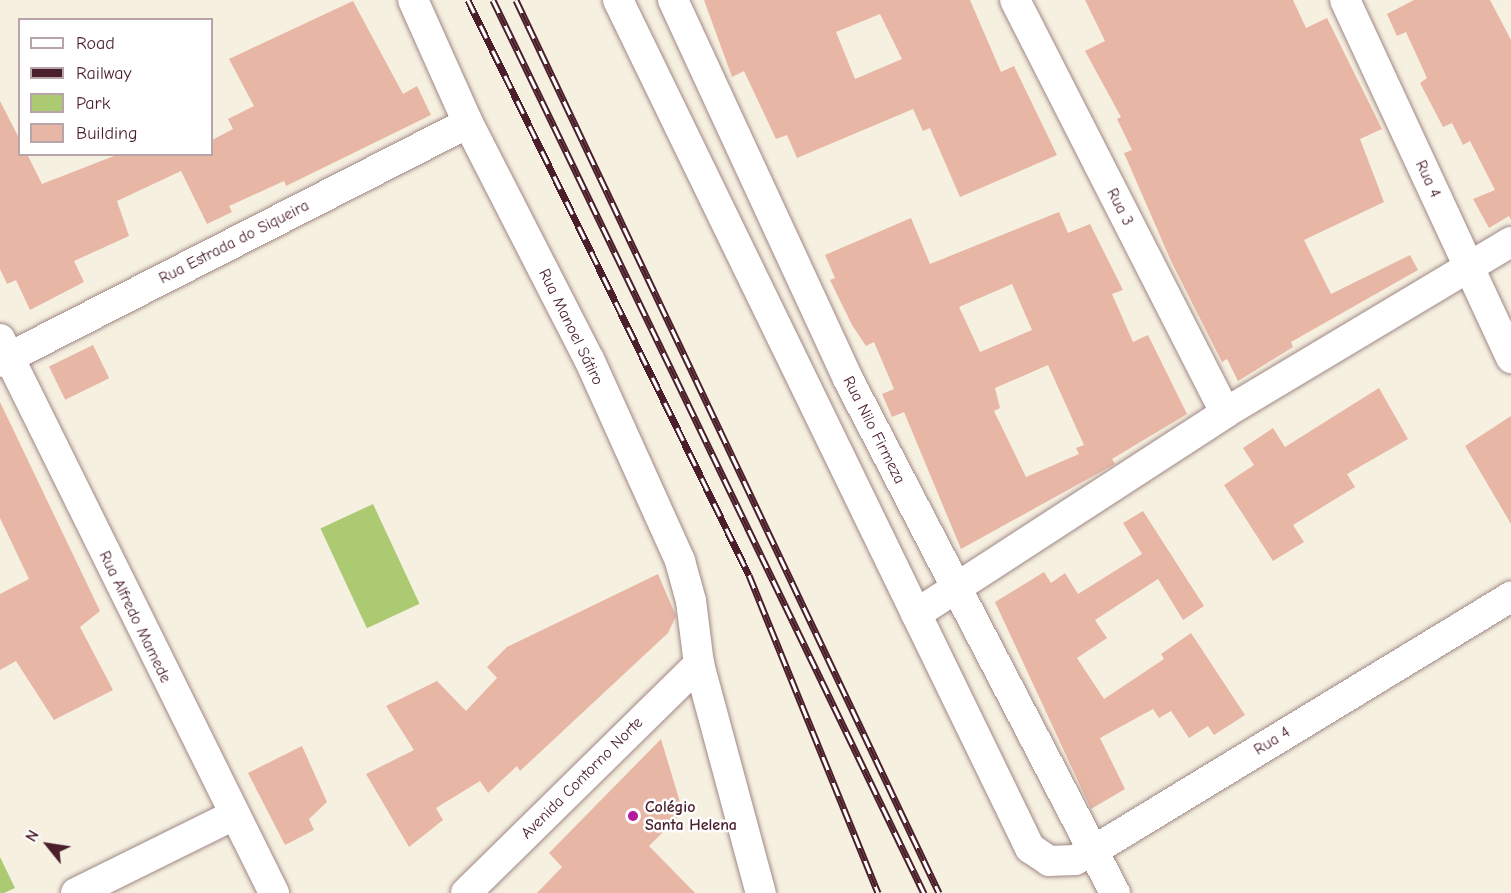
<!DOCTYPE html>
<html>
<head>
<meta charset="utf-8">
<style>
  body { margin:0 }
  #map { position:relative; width:1511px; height:893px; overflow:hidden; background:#f6f0e0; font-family:"Comic Neue",sans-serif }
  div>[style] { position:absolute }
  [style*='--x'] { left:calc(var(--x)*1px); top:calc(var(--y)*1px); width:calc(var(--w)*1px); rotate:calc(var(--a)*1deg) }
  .green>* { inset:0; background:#abca72; transform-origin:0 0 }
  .building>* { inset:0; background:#e8b6a5; transform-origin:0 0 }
  .roads { filter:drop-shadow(0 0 2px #a08886) drop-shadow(0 0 2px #a08886) }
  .minor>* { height:30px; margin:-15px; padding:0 15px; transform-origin:15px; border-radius:15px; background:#fff }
  .rail>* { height:7px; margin-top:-3.5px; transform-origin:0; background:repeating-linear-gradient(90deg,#fff 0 14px,#4a1f2b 0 28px); box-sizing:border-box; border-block:2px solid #4a1f2b }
  .dots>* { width:16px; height:16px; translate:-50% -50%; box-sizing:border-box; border:3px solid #fff; border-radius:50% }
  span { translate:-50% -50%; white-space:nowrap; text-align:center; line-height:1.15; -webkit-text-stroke:5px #fff; paint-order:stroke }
  .street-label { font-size:16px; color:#4a1f2b }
  .poi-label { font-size:16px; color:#4a1f2b; font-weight:700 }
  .left { translate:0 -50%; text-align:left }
  .legend { position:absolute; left:18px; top:18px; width:195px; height:138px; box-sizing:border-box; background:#fff; border:2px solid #b7a5aa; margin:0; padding:8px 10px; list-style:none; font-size:18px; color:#4a1f2b }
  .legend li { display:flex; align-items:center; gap:12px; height:30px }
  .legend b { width:30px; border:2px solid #b7a5aa }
  .north { position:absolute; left:18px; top:815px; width:60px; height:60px; -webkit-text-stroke:4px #fff; paint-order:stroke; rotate:300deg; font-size:16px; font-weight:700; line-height:24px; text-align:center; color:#4a1f2b }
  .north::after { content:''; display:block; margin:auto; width:21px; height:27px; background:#4a1f2b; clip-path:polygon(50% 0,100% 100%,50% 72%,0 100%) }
</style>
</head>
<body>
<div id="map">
  <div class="green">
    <div style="left:373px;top:504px;width:110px;height:58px;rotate:65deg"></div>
    <div style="clip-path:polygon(0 857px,15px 888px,4px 893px,0 893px)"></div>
  </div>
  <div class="building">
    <div style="clip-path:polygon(evenodd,704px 0,970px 0,1001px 72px,1014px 66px,1057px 155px,960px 197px,930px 128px,923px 131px,913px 109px,797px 158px,787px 135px,776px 139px,744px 71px,732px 77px,704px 0,880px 14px,902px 59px,855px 79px,836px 32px,880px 14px)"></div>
    <div style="clip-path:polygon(1085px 0,1293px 0,1306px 28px,1327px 18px,1382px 129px,1360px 139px,1384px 202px,1304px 240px,1331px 294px,1410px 255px,1418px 270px,1291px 342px,1293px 347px,1238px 381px,1227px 359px,1222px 362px,1171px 261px,1124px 153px,1132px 150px,1117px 119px,1121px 117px,1085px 51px,1105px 41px)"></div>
    <div style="clip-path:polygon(1414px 0,1490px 0,1511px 40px,1511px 220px,1509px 216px,1489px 228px,1473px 199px,1495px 190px,1470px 141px,1463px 145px,1452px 123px,1443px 127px,1420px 83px,1427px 78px,1406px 32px,1397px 36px,1387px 14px)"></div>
    <div style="clip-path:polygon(353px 1px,403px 94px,417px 86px,431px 115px,286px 186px,284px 181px,229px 206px,232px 212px,207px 224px,181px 171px,117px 201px,129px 236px,74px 261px,84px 282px,30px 310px,16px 280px,7px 284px,0 269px,0 101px,20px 140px,20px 154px,27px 154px,42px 184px,119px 154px,212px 154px,212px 140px,233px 129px,228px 119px,254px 106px,229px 59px)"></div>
    <div style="clip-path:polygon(evenodd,1059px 212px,1068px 233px,1090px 224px,1123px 290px,1112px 294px,1133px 342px,1148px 335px,1187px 414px,1112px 459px,1115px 464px,961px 549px,904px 412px,892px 417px,882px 394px,894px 389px,874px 342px,866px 346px,852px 325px,830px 280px,835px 278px,825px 255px,911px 218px,930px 264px,1059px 212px,1012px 284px,1032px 330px,980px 352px,959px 307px,1012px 284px,1059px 212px,1048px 365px,1084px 445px,1076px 448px,1079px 454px,1026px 477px,994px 411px,1000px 408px,995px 388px,1048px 365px)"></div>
    <div style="left:93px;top:345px;width:37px;height:49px;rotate:64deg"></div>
    <div style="clip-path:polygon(1379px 388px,1408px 439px,1347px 474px,1355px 487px,1293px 525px,1304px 542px,1273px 561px,1224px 485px,1254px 465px,1243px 448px,1273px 428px,1285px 447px)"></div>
    <div style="clip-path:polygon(0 402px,100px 611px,80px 627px,113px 690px,54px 720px,16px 661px,0 670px,0 594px,29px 579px,0 518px)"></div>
    <div style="clip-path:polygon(1511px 416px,1511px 524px,1465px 446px)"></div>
    <div style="clip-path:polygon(1143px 511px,1204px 606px,1183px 620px,1158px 579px,1095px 620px,1107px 638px,1077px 658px,1104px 699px,1164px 659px,1161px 654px,1191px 633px,1245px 715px,1214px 735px,1208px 726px,1189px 738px,1171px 711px,1159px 718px,1153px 709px,1100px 738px,1125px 789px,1091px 809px,995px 602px,1044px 572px,1051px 583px,1065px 573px,1078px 594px,1142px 554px,1123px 523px)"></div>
    <div style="clip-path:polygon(658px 574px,676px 616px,668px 633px,520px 771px,517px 766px,488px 793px,480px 781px,436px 808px,443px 820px,409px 847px,366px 774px,414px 750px,386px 706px,437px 681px,466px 711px,497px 678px,487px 667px,507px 647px)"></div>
    <div style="clip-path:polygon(661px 739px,683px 812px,649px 846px,695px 893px,537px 893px,562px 867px,549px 853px)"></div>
    <div style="clip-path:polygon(302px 746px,327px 802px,309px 819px,314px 830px,285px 845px,248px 773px)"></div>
  </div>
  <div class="roads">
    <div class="minor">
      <div style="--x:413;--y:0;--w:135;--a:65.9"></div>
      <div style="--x:468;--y:123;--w:265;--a:62.9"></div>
      <div style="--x:589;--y:359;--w:222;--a:65.7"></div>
      <div style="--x:680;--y:561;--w:41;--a:74.6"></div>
      <div style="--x:691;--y:601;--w:64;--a:82.8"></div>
      <div style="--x:699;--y:664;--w:237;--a:74.9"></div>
      <div style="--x:618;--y:0;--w:943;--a:64.09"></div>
      <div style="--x:1030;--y:848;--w:23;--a:34"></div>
      <div style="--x:1049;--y:861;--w:26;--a:-2"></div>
      <div style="--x:1075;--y:860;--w:24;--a:-28"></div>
      <div style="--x:1096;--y:849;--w:486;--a:-31.3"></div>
      <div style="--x:673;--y:0;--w:417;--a:65.2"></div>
      <div style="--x:848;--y:379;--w:579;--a:62.55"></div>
      <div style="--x:1015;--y:0;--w:463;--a:63"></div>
      <div style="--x:1345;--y:0;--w:395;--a:65.1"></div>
      <div style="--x:0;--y:339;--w:618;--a:63.68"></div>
      <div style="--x:0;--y:362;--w:525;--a:-27.05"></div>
      <div style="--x:916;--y:614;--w:369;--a:-33"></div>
      <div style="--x:1225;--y:413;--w:333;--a:-30.9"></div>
      <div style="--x:76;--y:893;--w:174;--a:-26.3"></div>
      <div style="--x:466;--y:893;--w:327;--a:-44.5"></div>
    </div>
  </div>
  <div class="rail">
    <div style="--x:468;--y:0;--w:640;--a:63.96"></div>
    <div style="--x:749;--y:575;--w:343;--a:67.9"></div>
    <div style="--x:493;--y:0;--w:992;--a:64.24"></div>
    <div style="--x:516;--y:0;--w:988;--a:64.65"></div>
  </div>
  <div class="dots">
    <div style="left:633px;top:816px;background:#b5179e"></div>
  </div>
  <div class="street-label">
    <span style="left:1428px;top:179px;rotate:65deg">Rua 4</span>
    <span style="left:1120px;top:207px;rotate:63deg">Rua 3</span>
    <span style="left:234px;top:242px;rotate:-27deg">Rua Estrada do Siqueira</span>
    <span style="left:571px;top:327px;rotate:64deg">Rua Manoel Sátiro</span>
    <span style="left:874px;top:430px;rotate:63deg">Rua Nilo Firmeza</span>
    <span style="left:135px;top:617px;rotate:64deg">Rua Alfredo Mamede</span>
    <span style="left:1272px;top:741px;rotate:-32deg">Rua 4</span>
    <span style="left:582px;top:778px;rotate:-45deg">Avenida Contorno Norte</span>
  </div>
  <div class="poi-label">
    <span class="left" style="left:645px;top:816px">Colégio<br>Santa Helena</span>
  </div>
  <ul class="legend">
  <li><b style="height:8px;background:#fff"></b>Road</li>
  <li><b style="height:8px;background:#4a1f2b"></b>Railway</li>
  <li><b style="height:16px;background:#abca72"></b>Park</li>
  <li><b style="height:16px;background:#e8b6a5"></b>Building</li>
  </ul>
  <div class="north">N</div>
</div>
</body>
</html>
